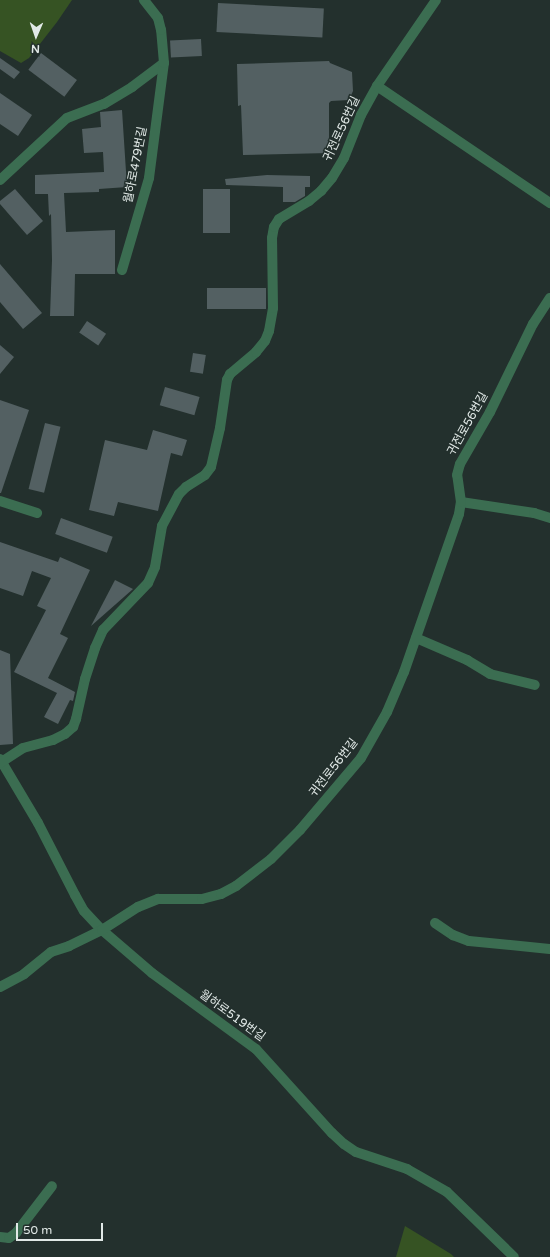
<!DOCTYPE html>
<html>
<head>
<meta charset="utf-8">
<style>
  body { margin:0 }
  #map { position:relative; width:550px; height:1257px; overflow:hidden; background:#23302d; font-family:"Varela Round","Noto Sans KR",sans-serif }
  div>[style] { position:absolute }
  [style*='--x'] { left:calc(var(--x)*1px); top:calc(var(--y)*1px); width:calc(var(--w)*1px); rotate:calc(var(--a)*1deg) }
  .green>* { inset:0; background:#365323 }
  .building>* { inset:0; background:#536062; transform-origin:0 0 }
  .minor>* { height:10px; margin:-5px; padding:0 5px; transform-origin:5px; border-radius:5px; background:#3b6d51 }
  span { translate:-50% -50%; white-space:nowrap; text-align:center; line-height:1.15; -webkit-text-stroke:3px #23302d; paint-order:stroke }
  .street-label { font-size:12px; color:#e1e9e7 }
  .north { position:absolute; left:16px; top:16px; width:40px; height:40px; -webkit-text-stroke:3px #23302d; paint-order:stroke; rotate:182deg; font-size:11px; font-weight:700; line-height:16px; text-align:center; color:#e1e9e7 }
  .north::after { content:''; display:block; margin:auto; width:14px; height:18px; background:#e1e9e7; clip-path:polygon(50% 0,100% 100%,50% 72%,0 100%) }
  .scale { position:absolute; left:16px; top:1223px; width:87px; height:18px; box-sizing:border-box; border:2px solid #e1e9e7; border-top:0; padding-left:5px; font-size:12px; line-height:14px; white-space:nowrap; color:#e1e9e7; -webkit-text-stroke:3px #23302d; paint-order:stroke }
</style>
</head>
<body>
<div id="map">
  <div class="green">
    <div style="clip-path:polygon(0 0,72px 0,57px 22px,29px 58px,21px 63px,0 51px)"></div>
    <div style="clip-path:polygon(405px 1226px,451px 1254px,454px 1257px,396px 1257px)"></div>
  </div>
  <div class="building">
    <div style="left:218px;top:3px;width:106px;height:29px;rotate:3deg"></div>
    <div style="left:201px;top:39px;width:17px;height:31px;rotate:87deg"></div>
    <div style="left:41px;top:53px;width:45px;height:21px;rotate:37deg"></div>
    <div style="clip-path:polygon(0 58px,20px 72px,14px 79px,0 69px)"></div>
    <div style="clip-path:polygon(329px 61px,330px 63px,352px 72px,353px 91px,349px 100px,331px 101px,329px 103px,329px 153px,243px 155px,241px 105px,238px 106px,237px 64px)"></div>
    <div style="clip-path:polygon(0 93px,32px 115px,18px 136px,0 124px)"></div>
    <div style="clip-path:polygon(122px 110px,127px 187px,99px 189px,99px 192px,64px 193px,66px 232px,115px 230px,115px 274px,75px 274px,74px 316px,50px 316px,52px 260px,51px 214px,49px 216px,48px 194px,35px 194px,35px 175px,104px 172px,103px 152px,84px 153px,82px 129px,101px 127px,100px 112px)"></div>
    <div style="clip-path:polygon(267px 175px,310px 176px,310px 187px,305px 187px,305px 196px,295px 202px,283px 202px,283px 187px,226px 185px,225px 179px)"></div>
    <div style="clip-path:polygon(15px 189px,43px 221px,27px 235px,0 204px,0 201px)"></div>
    <div style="left:203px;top:189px;width:27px;height:44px"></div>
    <div style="clip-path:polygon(0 264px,42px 313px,23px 329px,0 302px)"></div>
    <div style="left:266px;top:288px;width:21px;height:59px;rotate:90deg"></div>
    <div style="left:87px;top:321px;width:23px;height:14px;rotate:34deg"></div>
    <div style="clip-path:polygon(0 345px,14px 357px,0 374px)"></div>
    <div style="left:193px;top:353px;width:13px;height:19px;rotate:9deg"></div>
    <div style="left:165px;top:387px;width:36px;height:19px;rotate:16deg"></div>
    <div style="clip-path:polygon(0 400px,29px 410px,1px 493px,0 493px)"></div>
    <div style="left:45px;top:423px;width:16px;height:68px;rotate:14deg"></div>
    <div style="clip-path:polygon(153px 430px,187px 440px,182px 456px,171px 453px,158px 511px,118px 502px,114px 516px,89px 510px,105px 440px,147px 450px)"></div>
    <div style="left:61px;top:518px;width:55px;height:17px;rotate:20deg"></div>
    <div style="clip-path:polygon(0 542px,58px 562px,60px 557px,90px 570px,60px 634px,68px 638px,48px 678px,75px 692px,73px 701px,70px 700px,58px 724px,44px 717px,57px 693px,14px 672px,46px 610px,37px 606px,51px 578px,32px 571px,23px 596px,0 588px)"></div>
    <div style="clip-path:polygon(115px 580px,133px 589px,91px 626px)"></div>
    <div style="clip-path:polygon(0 650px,10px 654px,13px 744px,0 745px)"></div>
  </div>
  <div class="minor">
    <div style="--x:377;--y:86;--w:104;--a:-55.5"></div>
    <div style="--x:0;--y:180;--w:91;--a:-42.8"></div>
    <div style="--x:67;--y:118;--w:40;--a:-21"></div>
    <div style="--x:104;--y:104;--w:33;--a:-31"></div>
    <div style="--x:132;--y:87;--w:40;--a:-37"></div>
    <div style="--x:122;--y:270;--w:96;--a:-73.6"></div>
    <div style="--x:149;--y:178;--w:116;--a:-82.6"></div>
    <div style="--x:164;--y:63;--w:33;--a:-95"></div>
    <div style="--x:161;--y:30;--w:12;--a:-104"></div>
    <div style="--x:158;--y:18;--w:23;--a:-128"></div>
    <div style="--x:0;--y:501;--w:39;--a:18"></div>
    <div style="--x:461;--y:502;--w:74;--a:8.6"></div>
    <div style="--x:534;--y:513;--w:17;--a:17"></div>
    <div style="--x:416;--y:638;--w:56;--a:23.3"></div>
    <div style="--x:467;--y:660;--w:27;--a:31"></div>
    <div style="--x:490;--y:674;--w:46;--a:13.7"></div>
    <div style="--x:0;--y:759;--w:74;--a:59.3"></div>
    <div style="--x:38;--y:823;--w:81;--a:62.8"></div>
    <div style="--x:75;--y:895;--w:18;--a:61"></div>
    <div style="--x:84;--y:911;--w:26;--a:47"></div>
    <div style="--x:102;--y:930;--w:66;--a:40.7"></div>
    <div style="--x:152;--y:973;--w:129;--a:36.2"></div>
    <div style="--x:256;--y:1049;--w:113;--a:47.9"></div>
    <div style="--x:332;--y:1133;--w:16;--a:43"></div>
    <div style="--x:344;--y:1144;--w:14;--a:34"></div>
    <div style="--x:356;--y:1152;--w:54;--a:18.4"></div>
    <div style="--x:407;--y:1169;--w:46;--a:29.9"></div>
    <div style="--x:447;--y:1192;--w:93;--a:44.1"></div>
    <div style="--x:0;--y:763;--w:27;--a:-33"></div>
    <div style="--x:23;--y:748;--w:31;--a:-15"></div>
    <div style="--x:53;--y:740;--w:13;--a:-27"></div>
    <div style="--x:65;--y:734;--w:11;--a:-41"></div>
    <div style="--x:73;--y:727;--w:9;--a:-69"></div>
    <div style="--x:76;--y:719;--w:41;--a:-77.3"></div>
    <div style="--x:85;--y:679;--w:33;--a:-72"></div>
    <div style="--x:95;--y:648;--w:20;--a:-66"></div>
    <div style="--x:103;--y:630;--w:65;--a:-46.2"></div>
    <div style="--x:148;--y:583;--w:17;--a:-66"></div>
    <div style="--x:155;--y:567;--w:42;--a:-80.3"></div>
    <div style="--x:162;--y:526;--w:36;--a:-62"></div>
    <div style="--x:179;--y:494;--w:10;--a:-45"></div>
    <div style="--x:186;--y:487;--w:22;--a:-32"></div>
    <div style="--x:205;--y:475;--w:10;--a:-53"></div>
    <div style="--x:211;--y:467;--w:40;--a:-77"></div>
    <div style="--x:220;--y:428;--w:49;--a:-81.7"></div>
    <div style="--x:227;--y:380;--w:7;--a:-63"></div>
    <div style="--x:230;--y:374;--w:34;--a:-40"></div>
    <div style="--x:256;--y:352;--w:14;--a:-51"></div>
    <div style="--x:265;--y:341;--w:11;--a:-68"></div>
    <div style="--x:269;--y:331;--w:23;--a:-80"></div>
    <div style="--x:273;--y:308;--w:70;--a:-90.8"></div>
    <div style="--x:272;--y:238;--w:11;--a:-80"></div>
    <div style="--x:274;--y:227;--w:9;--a:-58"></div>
    <div style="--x:279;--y:219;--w:35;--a:-31"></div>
    <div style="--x:309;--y:201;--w:16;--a:-40"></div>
    <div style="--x:321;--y:191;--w:17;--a:-50"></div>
    <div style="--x:332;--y:178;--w:23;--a:-59"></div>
    <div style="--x:344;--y:158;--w:46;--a:-68.4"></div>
    <div style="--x:361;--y:115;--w:33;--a:-61"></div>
    <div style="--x:377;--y:86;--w:209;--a:34.1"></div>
    <div style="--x:435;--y:923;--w:22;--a:34"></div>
    <div style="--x:453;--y:935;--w:17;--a:21"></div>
    <div style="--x:469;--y:941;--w:81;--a:5.6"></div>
    <div style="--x:0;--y:987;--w:27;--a:-28"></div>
    <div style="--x:24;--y:974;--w:35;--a:-39"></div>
    <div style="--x:51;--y:952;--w:19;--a:-18"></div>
    <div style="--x:69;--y:946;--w:37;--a:-26"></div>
    <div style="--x:102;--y:930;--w:43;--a:-32.6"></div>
    <div style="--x:138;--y:907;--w:22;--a:-22"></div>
    <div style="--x:158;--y:899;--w:44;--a:0"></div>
    <div style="--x:202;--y:899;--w:20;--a:-15"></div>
    <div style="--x:221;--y:894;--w:17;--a:-28"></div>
    <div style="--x:236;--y:886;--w:44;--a:-37.6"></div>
    <div style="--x:271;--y:859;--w:41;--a:-45"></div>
    <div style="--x:300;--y:830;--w:94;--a:-49.7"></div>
    <div style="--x:361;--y:758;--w:53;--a:-60.5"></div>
    <div style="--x:387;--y:712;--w:43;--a:-67"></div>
    <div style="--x:404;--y:672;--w:167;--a:-70.8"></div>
    <div style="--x:459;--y:514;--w:12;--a:-81"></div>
    <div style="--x:461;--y:502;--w:27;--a:-98"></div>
    <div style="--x:457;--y:475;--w:11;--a:-75"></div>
    <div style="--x:460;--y:464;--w:60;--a:-60"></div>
    <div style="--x:490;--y:412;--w:98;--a:-64"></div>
    <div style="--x:533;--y:324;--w:31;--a:-57"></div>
    <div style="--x:0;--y:1237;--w:9;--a:6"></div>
    <div style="--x:9;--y:1238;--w:9;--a:-36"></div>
    <div style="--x:16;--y:1233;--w:59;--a:-52.5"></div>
  </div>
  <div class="street-label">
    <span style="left:342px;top:129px;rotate:-65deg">귀전로56번길</span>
    <span style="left:136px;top:165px;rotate:-79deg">월하로479번길</span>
    <span style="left:468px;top:424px;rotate:-61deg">귀전로56번길</span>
    <span style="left:334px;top:768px;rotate:-52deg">귀전로56번길</span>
    <span style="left:232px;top:1016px;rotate:36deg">월하로519번길</span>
  </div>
  <div class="north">N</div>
  <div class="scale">50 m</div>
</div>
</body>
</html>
